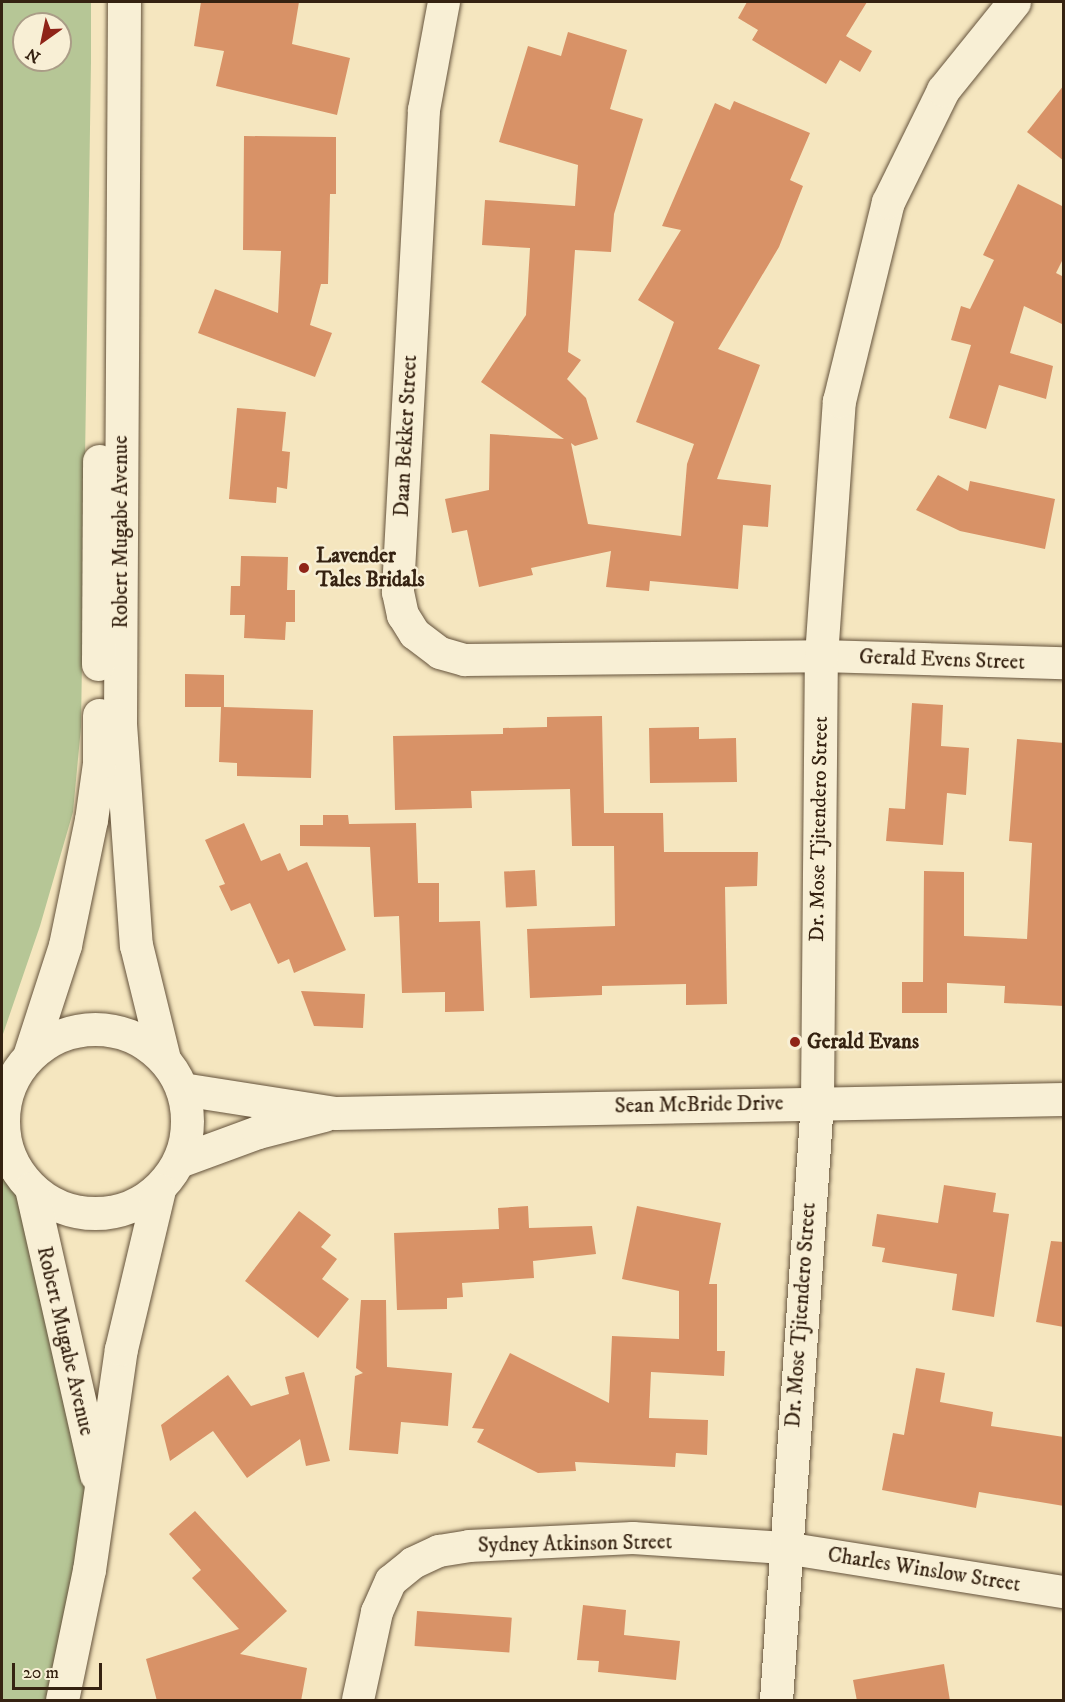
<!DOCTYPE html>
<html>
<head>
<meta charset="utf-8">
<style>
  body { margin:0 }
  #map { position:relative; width:1065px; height:1702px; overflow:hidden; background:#f5e6bf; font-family:"IM FELL DW Pica",serif }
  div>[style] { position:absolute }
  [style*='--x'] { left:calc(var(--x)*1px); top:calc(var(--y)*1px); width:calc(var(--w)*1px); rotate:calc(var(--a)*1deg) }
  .green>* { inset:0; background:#b6c696 }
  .building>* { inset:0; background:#d89267; transform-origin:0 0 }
  .roads { filter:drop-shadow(0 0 2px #65533c) drop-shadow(0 0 2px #65533c) }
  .street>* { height:32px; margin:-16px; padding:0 16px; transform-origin:16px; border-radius:16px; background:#f8efd5 }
  .secondary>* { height:33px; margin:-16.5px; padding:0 16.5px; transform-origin:16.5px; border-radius:16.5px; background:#f8efd5 }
  .secondary>.ring { margin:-16.5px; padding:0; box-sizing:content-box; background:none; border:33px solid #f8efd5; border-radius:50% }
  .dots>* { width:16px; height:16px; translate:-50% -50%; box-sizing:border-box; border:3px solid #f8efd5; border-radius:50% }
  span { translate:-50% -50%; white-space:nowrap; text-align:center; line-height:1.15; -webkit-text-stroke:4.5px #f8efd5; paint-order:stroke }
  .street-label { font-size:21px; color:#352211 }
  .poi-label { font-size:21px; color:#352211; font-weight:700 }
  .left { translate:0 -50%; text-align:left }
  .frame { position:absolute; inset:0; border:3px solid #352211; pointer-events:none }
  .north { position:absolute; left:12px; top:12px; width:60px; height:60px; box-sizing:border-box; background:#f8efd5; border:2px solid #aa9d87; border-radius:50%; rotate:213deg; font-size:16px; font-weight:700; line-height:24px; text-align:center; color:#352211 }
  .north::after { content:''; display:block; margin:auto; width:21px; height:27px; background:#8f2418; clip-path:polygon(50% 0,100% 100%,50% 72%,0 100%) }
  .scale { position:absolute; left:12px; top:1663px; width:90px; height:27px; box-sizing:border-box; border:3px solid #352211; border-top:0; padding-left:8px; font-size:18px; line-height:21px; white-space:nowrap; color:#352211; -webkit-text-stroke:4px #f8efd5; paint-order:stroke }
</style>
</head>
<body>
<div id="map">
  <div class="green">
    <div style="clip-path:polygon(evenodd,2px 2px,91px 2px,91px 62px,81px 727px,73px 812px,40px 926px,2px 1037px,2px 2px,24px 24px,60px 24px,60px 60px,24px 60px,24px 24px)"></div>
    <div style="clip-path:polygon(12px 1164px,31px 1188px,100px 1494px,62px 1700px,2px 1700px,2px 1167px)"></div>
  </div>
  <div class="building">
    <div style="clip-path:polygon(201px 2px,299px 2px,292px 44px,350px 58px,337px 115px,216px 86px,224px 51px,194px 46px)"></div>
    <div style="clip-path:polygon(747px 2px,867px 2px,846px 36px,872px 51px,860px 72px,840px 60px,826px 84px,752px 40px,758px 30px,738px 18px)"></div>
    <div style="clip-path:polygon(568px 32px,627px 50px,610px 109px,643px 119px,614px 214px,611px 252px,575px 250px,568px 352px,581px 360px,567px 379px,586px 398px,598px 439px,575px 446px,571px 443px,588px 524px,681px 536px,687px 464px,694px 444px,636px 422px,674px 322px,638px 300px,681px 230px,662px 226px,715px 103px,730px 110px,734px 101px,810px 133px,790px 180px,803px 186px,779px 247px,718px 349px,760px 365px,717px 479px,771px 485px,768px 527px,743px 525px,738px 589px,650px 581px,649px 591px,606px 587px,611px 551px,531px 568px,533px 575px,479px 587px,467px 530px,452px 533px,445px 499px,489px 490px,490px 434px,564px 439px,481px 382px,526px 315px,530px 248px,482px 245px,485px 200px,575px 206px,578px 165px,499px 142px,528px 46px,561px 56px)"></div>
    <div style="clip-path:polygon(1064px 85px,1064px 161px,1027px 132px)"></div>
    <div style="clip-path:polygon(244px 136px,336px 137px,336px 194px,330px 194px,328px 284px,321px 284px,310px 325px,332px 333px,315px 377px,198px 333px,215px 289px,278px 313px,281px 251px,243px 250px)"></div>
    <div style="clip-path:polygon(1018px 184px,1064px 207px,1064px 257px,1056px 273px,1064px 277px,1064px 325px,1024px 306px,1010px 353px,1053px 366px,1046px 399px,999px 385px,986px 429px,949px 418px,971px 345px,951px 340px,961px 306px,970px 309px,994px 260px,983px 255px)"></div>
    <div style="clip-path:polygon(237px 408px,286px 412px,282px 451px,290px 452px,287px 489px,277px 487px,276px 503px,229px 499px)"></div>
    <div style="clip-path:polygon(938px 475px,968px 491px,970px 481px,1055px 499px,1045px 549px,960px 531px,916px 510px)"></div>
    <div style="clip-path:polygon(241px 556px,288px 557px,287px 590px,295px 590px,295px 622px,286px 622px,285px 640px,244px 638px,245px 615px,230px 615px,231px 586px,240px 586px)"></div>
    <div style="clip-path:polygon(185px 674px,224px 675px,224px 707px,313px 710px,311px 778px,237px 776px,237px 763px,219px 762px,221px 707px,185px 707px)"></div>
    <div style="clip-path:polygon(912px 703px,943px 705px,941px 746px,969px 748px,966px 795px,947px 793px,943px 845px,886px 841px,889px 808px,905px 809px)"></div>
    <div style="clip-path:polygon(602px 716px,604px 813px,663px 813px,664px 852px,758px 852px,757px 886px,725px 887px,727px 1004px,686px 1005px,686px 984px,602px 986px,602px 995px,530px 998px,527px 929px,615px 926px,614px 846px,572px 846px,570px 789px,471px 791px,472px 808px,395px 810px,393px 736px,503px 734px,503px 728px,547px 727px,547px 717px)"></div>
    <div style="clip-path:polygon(699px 727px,699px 739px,736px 738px,737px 782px,650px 783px,649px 728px)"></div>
    <div style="clip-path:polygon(1017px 739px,1064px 743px,1064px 1006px,1004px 1003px,1005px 986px,947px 983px,947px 1013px,902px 1013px,902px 982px,923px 982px,924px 871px,964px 872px,964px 936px,1027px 939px,1032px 843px,1009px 841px)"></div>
    <div style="clip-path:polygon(323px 815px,348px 815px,349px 824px,416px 823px,418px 883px,439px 883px,439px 922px,480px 921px,484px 1011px,445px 1012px,445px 992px,402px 993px,399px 916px,374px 917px,370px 847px,300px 846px,300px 825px,323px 825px)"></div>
    <div style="clip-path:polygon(244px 823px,261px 861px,280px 853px,288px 871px,307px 862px,346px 950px,294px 973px,289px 959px,278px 964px,250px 903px,231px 911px,219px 886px,225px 884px,205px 840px)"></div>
    <div style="left:535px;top:870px;width:36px;height:31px;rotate:87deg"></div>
    <div style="clip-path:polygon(301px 991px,365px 994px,363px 1028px,314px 1026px)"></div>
    <div style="clip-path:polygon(944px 1185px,996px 1193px,993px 1212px,1009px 1214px,994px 1317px,952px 1310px,957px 1274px,882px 1262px,885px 1248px,872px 1246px,877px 1214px,938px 1223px)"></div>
    <div style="clip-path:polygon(528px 1206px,529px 1228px,592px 1226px,596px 1254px,533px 1261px,534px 1278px,462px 1283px,463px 1297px,447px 1298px,447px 1309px,397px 1310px,394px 1233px,499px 1229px,498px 1208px)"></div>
    <div style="clip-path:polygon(637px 1206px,721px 1223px,709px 1284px,717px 1284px,717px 1351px,725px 1351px,724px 1376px,651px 1372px,649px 1418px,708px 1420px,707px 1455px,676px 1453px,675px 1467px,575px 1462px,576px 1471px,538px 1473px,477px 1442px,484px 1429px,472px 1428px,510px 1353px,609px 1403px,612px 1336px,679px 1339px,679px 1291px,622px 1279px)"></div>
    <div style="clip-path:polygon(299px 1211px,331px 1235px,321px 1247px,337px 1259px,322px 1279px,349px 1299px,318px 1338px,245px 1281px)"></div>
    <div style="clip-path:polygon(1051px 1241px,1064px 1242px,1064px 1327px,1036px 1322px)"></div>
    <div style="clip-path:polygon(361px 1300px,386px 1300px,387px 1367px,452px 1373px,448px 1426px,401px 1422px,398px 1454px,349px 1450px,355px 1376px,363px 1373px,356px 1368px)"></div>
    <div style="clip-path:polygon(916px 1368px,945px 1373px,940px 1402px,993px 1412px,991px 1426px,1064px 1437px,1064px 1506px,979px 1492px,976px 1508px,882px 1490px,893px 1433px,904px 1435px)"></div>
    <div style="clip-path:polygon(304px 1372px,330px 1461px,306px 1466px,300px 1439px,247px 1478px,213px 1431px,170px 1461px,161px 1425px,228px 1375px,251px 1406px,289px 1394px,285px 1377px)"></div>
    <div style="clip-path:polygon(195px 1511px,287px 1611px,240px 1654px,307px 1668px,301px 1701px,157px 1701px,146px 1659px,239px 1629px,192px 1578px,201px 1570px,169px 1534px)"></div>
    <div style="clip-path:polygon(583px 1605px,626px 1610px,624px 1635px,680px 1641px,676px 1680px,598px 1672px,599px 1661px,577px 1660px)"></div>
    <div style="left:417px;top:1611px;width:95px;height:35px;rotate:4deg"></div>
    <div style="clip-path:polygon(944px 1664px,950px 1701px,857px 1701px,853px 1680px)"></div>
  </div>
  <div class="roads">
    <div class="street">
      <div style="--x:444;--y:2;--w:110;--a:100.5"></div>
      <div style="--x:424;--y:110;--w:483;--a:93.1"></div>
      <div style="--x:398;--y:592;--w:24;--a:78"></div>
      <div style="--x:403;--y:615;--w:22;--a:58"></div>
      <div style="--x:415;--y:634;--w:31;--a:37"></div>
      <div style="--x:440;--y:653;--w:26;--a:16"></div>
      <div style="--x:465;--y:660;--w:356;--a:-0.6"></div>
      <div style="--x:821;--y:656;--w:243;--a:1.7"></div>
      <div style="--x:2;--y:1096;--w:3;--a:-18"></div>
      <div style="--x:2;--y:1162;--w:10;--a:11"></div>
      <div style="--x:358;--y:1700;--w:90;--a:-77.8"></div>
      <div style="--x:377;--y:1612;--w:34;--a:-66"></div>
      <div style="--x:391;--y:1581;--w:28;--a:-39"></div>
      <div style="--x:413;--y:1563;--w:29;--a:-25"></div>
      <div style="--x:439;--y:1551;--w:30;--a:-9"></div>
      <div style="--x:469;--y:1546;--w:164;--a:-2.8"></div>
      <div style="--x:633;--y:1538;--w:152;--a:3.8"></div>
      <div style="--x:785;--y:1548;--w:282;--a:9"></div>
    </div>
    <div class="secondary">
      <div style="--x:124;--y:2;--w:722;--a:90.32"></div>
      <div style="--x:120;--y:724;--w:222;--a:85.9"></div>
      <div style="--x:136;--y:945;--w:117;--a:76.2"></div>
      <div style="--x:98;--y:664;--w:203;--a:-89.7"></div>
      <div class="ring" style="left:3px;top:1029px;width:151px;height:151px"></div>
      <div style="--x:30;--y:1053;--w:114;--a:-72"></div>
      <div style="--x:65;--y:945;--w:128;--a:-78.3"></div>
      <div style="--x:91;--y:820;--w:58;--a:-82"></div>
      <div style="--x:99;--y:763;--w:48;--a:-90"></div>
      <div style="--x:182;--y:1089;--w:155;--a:8.9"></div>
      <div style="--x:335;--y:1113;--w:729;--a:-1.1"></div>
      <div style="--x:179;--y:1161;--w:84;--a:-20.2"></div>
      <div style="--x:258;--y:1132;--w:68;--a:-14.4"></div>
      <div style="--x:31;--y:1188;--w:294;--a:77.2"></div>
      <div style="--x:62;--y:1700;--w:133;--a:-78.3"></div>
      <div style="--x:89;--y:1570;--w:223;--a:-81.8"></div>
      <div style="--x:121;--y:1349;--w:164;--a:-76.6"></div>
      <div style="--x:776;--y:1700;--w:599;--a:-86.08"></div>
      <div style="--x:817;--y:1102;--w:446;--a:-89.5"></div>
      <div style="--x:821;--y:656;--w:256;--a:-86"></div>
      <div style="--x:839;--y:401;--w:205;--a:-76.2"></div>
      <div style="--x:888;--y:202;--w:125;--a:-63.8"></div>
      <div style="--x:943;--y:90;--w:113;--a:-51.1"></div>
    </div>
  </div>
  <div class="dots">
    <div style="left:304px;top:568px;background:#8f2418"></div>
    <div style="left:795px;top:1042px;background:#8f2418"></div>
  </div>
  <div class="street-label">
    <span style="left:406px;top:436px;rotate:-87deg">Daan Bekker Street</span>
    <span style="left:121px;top:532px;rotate:-90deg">Robert Mugabe Avenue</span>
    <span style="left:942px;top:660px;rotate:2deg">Gerald Evens Street</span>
    <span style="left:819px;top:829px;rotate:-89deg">Dr. Mose Tjitendero Street</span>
    <span style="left:699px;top:1105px;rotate:-1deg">Sean McBride Drive</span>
    <span style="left:801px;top:1315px;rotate:-86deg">Dr. Mose Tjitendero Street</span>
    <span style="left:65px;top:1341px;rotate:77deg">Robert Mugabe Avenue</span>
    <span style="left:575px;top:1544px;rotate:-1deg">Sydney Atkinson Street</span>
    <span style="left:924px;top:1570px;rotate:9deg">Charles Winslow Street</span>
  </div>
  <div class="poi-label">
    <span class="left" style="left:316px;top:568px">Lavender<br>Tales Bridals</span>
    <span class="left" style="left:807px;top:1042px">Gerald Evans</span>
  </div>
  <div class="frame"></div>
  <div class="north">N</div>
  <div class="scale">20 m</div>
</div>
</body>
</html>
